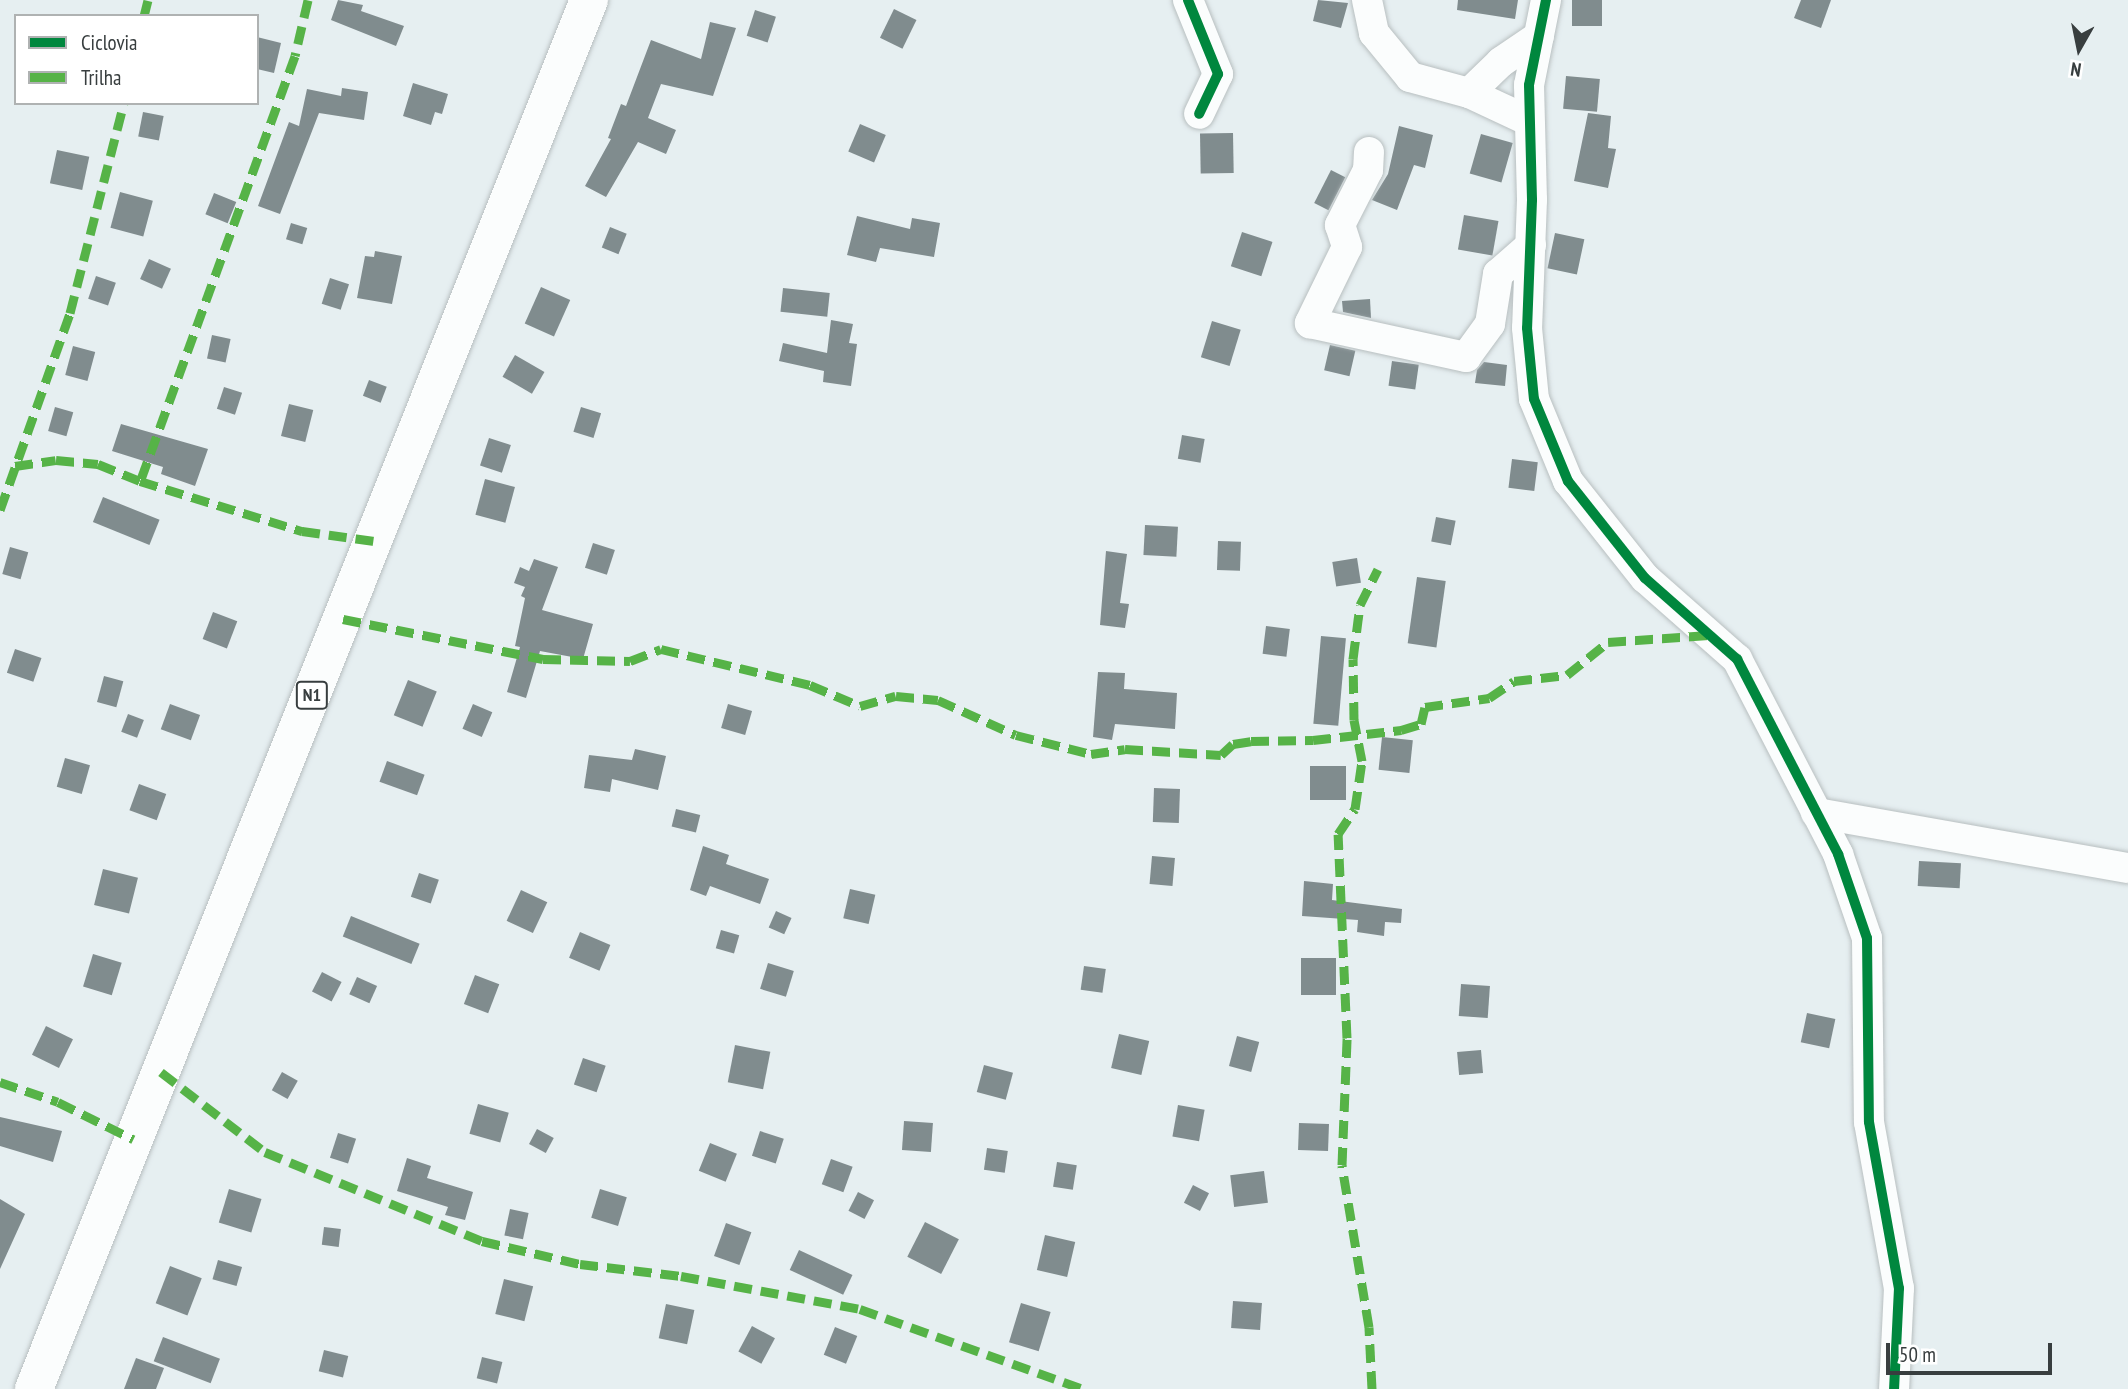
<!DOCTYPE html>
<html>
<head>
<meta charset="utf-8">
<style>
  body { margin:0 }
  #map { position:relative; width:2128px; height:1389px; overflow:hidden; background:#e6eff1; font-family:"PT Sans Narrow",sans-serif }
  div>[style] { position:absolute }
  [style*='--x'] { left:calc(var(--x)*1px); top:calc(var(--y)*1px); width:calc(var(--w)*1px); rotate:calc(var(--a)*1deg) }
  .building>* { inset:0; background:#808c8e; transform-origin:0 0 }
  .roads { filter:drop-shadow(0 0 2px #b8bfc0) drop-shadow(0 0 2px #b8bfc0) }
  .minor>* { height:30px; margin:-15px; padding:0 15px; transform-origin:15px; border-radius:15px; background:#fbfdfd }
  .highway>* { height:38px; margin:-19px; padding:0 19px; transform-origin:19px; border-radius:19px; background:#fbfdfd }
  .quiet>* { height:9px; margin-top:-4.5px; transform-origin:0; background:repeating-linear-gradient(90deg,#56b347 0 18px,transparent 0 27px) }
  .cycleway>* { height:10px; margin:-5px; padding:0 5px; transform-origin:5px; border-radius:5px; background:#00873e }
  span { translate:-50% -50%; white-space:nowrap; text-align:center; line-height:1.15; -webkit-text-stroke:7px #fff; paint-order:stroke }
  .shield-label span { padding:2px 5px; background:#fff; border:2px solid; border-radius:5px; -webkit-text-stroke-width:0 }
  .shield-label { font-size:18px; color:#383e3f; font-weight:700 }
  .legend { position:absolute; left:14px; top:14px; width:245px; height:91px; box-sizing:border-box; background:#fff; border:2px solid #afb2b2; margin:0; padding:9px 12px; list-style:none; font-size:21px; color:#383e3f }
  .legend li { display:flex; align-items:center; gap:14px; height:35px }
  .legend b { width:35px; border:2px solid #afb2b2 }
  .north { position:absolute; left:2044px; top:14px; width:70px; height:70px; -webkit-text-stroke:5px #fff; paint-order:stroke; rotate:189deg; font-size:19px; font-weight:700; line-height:28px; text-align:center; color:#383e3f }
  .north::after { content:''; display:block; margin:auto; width:24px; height:32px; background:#383e3f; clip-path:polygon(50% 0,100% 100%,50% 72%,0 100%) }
  .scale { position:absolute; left:1886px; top:1343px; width:166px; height:32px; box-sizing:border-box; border:4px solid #383e3f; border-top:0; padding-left:9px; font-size:21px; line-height:24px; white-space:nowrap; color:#383e3f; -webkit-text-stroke:5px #fff; paint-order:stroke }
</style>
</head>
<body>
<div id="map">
  <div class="building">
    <div style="clip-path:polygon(338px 0,363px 5px,361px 11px,404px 26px,396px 46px,331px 20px)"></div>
    <div style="clip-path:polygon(1318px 0,1348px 3px,1341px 28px,1313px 21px)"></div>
    <div style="clip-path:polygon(1458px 0,1518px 0,1515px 19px,1457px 10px)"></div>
    <div style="left:1572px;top:0;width:30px;height:26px"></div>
    <div style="clip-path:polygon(1801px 0,1831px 0,1821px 28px,1794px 18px)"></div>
    <div style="left:894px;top:9px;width:25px;height:32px;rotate:26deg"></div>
    <div style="left:755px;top:10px;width:22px;height:27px;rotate:18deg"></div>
    <div style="clip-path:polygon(710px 22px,736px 28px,713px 96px,661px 84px,648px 118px,676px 130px,666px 154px,638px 142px,606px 197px,585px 186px,611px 139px,608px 138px,621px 104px,626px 106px,651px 40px,701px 59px)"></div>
    <div style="clip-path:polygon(257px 37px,281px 43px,274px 73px,257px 69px)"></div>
    <div style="left:1566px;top:76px;width:34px;height:33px;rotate:5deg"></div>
    <div style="clip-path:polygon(413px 83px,448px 94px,442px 114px,435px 112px,431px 125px,403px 116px)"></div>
    <div style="clip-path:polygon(342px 88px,368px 92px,364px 120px,319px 113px,280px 214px,258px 206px,289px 122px,299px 126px,307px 89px,341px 96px)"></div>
    <div style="left:143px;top:112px;width:21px;height:25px;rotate:11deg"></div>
    <div style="clip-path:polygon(1588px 113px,1611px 116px,1608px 148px,1616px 149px,1608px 188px,1574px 181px)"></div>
    <div style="left:860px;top:124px;width:28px;height:30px;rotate:23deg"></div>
    <div style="clip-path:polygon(1399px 126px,1433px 135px,1425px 168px,1414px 165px,1397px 210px,1372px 200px,1388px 174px)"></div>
    <div style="left:1233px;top:133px;width:40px;height:33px;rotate:89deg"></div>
    <div style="left:1481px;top:134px;width:33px;height:41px;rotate:16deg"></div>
    <div style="left:57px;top:150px;width:33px;height:34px;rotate:12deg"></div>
    <div style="left:1331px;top:170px;width:16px;height:37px;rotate:27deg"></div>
    <div style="left:120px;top:192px;width:34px;height:37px;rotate:15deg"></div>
    <div style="left:214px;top:193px;width:24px;height:23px;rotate:22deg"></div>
    <div style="left:1464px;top:215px;width:35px;height:35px;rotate:10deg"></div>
    <div style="clip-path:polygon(857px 216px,910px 229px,912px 218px,940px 223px,934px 257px,880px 248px,876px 262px,847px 255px)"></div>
    <div style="left:291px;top:223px;width:17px;height:17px;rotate:17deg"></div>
    <div style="left:610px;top:227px;width:18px;height:22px;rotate:22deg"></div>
    <div style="left:1242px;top:232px;width:32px;height:36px;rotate:18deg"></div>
    <div style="left:1555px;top:233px;width:30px;height:36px;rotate:12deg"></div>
    <div style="clip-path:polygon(375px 251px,402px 256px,392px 304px,357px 298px,365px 256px,374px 257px)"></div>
    <div style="left:149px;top:259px;width:24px;height:22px;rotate:24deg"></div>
    <div style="left:96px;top:276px;width:21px;height:24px;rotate:19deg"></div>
    <div style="left:330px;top:278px;width:20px;height:27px;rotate:18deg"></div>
    <div style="left:541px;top:287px;width:32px;height:40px;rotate:24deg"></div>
    <div style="left:783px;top:288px;width:47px;height:24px;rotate:6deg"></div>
    <div style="clip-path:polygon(1370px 299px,1371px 318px,1343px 312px,1342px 301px)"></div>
    <div style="clip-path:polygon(831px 320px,853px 324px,849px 343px,857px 344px,851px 386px,823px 382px,824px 371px,779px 361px,783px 343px,827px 353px)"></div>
    <div style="left:1212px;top:321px;width:30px;height:38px;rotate:17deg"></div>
    <div style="left:212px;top:335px;width:19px;height:24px;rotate:12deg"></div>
    <div style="left:1330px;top:345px;width:26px;height:26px;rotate:13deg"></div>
    <div style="left:73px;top:346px;width:23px;height:30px;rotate:15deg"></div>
    <div style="left:515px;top:355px;width:34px;height:25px;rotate:30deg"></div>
    <div style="left:1392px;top:361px;width:27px;height:25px;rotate:8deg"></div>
    <div style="clip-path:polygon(1484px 362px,1507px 365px,1505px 386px,1475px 383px,1477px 370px)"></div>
    <div style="left:369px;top:380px;width:19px;height:17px;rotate:21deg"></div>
    <div style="left:224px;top:387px;width:19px;height:23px;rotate:18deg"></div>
    <div style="left:289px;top:404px;width:25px;height:33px;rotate:14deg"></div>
    <div style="left:55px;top:407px;width:19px;height:25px;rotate:16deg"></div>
    <div style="left:581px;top:407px;width:21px;height:26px;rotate:17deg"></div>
    <div style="clip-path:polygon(121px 424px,208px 449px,195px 486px,161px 474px,163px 467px,112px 451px)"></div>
    <div style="left:1182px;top:435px;width:23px;height:24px;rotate:10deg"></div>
    <div style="left:489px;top:438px;width:23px;height:29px;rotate:18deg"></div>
    <div style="left:1512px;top:459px;width:26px;height:29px;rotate:7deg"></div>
    <div style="left:485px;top:479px;width:31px;height:37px;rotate:15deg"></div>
    <div style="left:103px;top:497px;width:61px;height:27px;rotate:22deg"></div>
    <div style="left:1436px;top:517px;width:20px;height:25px;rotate:11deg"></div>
    <div style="left:1145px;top:525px;width:33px;height:30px;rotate:3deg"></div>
    <div style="left:1218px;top:541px;width:23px;height:29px;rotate:2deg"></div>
    <div style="left:593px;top:543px;width:23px;height:26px;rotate:18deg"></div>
    <div style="left:10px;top:547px;width:19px;height:28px;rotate:16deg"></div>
    <div style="clip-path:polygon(1106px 551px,1127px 554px,1120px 603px,1129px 604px,1125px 628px,1100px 625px)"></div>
    <div style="left:1357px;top:558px;width:25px;height:25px;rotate:81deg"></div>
    <div style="clip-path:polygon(534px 559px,558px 567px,542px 610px,593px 624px,583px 659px,540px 651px,526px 698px,507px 692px,520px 647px,515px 646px,525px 598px,521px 596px,525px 587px,514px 583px,520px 567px,529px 571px)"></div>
    <div style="left:1417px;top:577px;width:29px;height:67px;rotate:8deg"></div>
    <div style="left:213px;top:612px;width:26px;height:29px;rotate:21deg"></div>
    <div style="left:1266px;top:626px;width:24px;height:28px;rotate:7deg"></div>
    <div style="left:1321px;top:636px;width:25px;height:88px;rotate:5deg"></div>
    <div style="left:15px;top:649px;width:28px;height:25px;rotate:19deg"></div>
    <div style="clip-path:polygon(1098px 672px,1125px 673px,1124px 689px,1177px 693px,1175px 729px,1115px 724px,1112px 740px,1093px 737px)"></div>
    <div style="left:104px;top:676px;width:20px;height:27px;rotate:15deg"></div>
    <div style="left:408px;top:680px;width:31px;height:38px;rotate:22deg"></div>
    <div style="left:170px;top:704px;width:32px;height:27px;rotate:20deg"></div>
    <div style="left:473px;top:704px;width:21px;height:27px;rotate:23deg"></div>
    <div style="left:728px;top:704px;width:25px;height:25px;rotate:16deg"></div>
    <div style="left:128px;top:714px;width:17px;height:19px;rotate:21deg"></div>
    <div style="left:1382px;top:737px;width:31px;height:33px;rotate:6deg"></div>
    <div style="clip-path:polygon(635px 749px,666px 756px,658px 790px,612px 779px,610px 792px,584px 788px,589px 755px,632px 760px)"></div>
    <div style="left:65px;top:758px;width:26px;height:30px;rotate:16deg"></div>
    <div style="left:387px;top:761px;width:40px;height:22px;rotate:20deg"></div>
    <div style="left:1346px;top:766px;width:34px;height:36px;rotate:90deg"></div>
    <div style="left:139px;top:784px;width:29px;height:28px;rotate:20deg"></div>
    <div style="left:1154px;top:788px;width:26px;height:34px;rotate:2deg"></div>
    <div style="left:676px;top:809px;width:25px;height:18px;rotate:14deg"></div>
    <div style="clip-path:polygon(703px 846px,729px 855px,726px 864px,769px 879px,760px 904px,710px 886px,706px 896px,690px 890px)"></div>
    <div style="left:1152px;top:856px;width:23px;height:28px;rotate:5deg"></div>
    <div style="left:1919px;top:861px;width:42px;height:25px;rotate:3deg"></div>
    <div style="left:103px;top:869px;width:36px;height:37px;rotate:14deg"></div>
    <div style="left:419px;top:873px;width:21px;height:25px;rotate:19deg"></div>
    <div style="clip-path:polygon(1304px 881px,1333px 884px,1332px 900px,1402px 909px,1401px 923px,1385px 922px,1384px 936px,1357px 932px,1358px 920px,1302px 916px)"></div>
    <div style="left:850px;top:889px;width:26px;height:30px;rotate:13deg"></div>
    <div style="left:521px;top:890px;width:29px;height:34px;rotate:25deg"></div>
    <div style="left:776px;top:911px;width:17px;height:18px;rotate:24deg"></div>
    <div style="left:351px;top:916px;width:74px;height:22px;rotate:22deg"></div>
    <div style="left:721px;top:930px;width:19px;height:19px;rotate:16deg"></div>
    <div style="left:580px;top:932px;width:33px;height:28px;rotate:23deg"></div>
    <div style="left:93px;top:954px;width:30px;height:34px;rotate:17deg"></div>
    <div style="left:1301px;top:958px;width:35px;height:37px"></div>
    <div style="left:768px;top:963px;width:27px;height:27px;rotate:17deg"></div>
    <div style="left:1084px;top:966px;width:22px;height:24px;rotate:8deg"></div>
    <div style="left:322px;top:972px;width:22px;height:22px;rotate:27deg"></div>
    <div style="left:475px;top:975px;width:26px;height:31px;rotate:21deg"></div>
    <div style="left:357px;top:977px;width:22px;height:19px;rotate:24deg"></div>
    <div style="left:1461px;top:984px;width:29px;height:32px;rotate:4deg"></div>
    <div style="left:1807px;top:1013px;width:29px;height:30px;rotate:12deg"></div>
    <div style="left:46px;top:1026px;width:30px;height:32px;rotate:26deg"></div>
    <div style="left:1119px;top:1034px;width:31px;height:35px;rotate:13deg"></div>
    <div style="left:1237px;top:1036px;width:23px;height:31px;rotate:15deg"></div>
    <div style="left:735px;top:1045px;width:36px;height:38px;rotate:11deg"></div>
    <div style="left:1481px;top:1050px;width:23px;height:24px;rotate:85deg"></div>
    <div style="left:583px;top:1058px;width:24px;height:28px;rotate:19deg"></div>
    <div style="left:984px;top:1065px;width:30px;height:28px;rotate:15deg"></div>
    <div style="left:282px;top:1072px;width:18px;height:21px;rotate:29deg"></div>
    <div style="left:478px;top:1104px;width:32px;height:31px;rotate:16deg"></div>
    <div style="left:1178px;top:1105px;width:27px;height:32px;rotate:10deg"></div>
    <div style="clip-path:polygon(0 1117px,62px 1131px,53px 1162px,0 1146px)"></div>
    <div style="left:904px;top:1121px;width:29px;height:29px;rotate:4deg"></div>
    <div style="left:1299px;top:1123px;width:30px;height:27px;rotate:2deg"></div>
    <div style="left:537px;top:1129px;width:19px;height:17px;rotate:28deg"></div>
    <div style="left:760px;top:1131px;width:25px;height:26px;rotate:18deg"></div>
    <div style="left:338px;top:1133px;width:19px;height:26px;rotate:18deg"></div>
    <div style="left:710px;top:1143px;width:29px;height:30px;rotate:22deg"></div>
    <div style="left:987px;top:1148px;width:21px;height:22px;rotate:8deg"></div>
    <div style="clip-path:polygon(407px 1158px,431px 1166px,427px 1178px,473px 1192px,465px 1220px,445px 1215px,448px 1207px,397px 1191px)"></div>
    <div style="left:831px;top:1159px;width:23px;height:27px;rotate:20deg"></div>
    <div style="left:1057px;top:1162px;width:20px;height:25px;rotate:9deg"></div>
    <div style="left:1264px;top:1171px;width:32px;height:34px;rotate:83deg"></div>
    <div style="left:1193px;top:1185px;width:18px;height:20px;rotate:27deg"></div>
    <div style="left:229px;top:1189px;width:34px;height:35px;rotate:17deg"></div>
    <div style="left:600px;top:1189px;width:28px;height:30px;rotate:17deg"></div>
    <div style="left:858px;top:1192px;width:18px;height:21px;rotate:27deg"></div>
    <div style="clip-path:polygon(0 1199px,25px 1214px,0 1269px)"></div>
    <div style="left:510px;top:1209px;width:19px;height:27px;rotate:12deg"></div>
    <div style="left:925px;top:1222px;width:38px;height:39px;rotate:27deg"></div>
    <div style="left:726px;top:1223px;width:27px;height:35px;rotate:20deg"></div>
    <div style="left:324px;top:1227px;width:17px;height:18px;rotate:7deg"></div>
    <div style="left:1045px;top:1235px;width:31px;height:36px;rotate:13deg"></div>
    <div style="left:799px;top:1250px;width:59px;height:22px;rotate:25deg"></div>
    <div style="left:218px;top:1260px;width:25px;height:20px;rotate:16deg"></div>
    <div style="left:170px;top:1266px;width:34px;height:40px;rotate:21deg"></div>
    <div style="left:504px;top:1279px;width:30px;height:36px;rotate:14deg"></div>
    <div style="left:1233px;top:1301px;width:29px;height:27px;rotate:4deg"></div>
    <div style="left:1021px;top:1303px;width:31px;height:41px;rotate:17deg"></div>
    <div style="left:666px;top:1304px;width:29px;height:35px;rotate:12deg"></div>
    <div style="left:752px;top:1326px;width:26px;height:29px;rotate:28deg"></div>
    <div style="left:835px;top:1327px;width:24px;height:30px;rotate:22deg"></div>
    <div style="left:163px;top:1337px;width:61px;height:26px;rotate:21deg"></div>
    <div style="left:324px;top:1350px;width:25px;height:22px;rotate:14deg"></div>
    <div style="left:482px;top:1357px;width:21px;height:22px;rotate:14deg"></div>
    <div style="clip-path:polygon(136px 1358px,164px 1368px,156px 1389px,124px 1389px)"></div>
  </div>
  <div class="roads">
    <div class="minor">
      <div style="--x:1188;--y:0;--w:80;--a:67.9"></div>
      <div style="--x:1218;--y:74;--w:44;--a:115.4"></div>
      <div style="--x:1367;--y:0;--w:34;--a:78"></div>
      <div style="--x:1374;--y:33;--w:57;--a:50.7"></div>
      <div style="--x:1410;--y:77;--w:61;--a:15.2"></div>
      <div style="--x:1469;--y:93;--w:66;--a:25"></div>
      <div style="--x:1546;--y:0;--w:87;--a:101.3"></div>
      <div style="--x:1529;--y:85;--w:115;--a:88.5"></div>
      <div style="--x:1532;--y:200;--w:128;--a:92.2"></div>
      <div style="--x:1527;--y:328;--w:71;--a:84.4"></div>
      <div style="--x:1534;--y:399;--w:89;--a:67.5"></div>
      <div style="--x:1568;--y:481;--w:124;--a:51.6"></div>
      <div style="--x:1645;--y:578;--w:123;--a:41.4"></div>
      <div style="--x:1737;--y:659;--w:220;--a:62.6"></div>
      <div style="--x:1838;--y:854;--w:89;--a:71"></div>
      <div style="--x:1867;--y:938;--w:184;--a:89.4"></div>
      <div style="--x:1869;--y:1122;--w:169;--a:79.8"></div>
      <div style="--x:1899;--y:1288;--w:101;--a:92.8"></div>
      <div style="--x:1469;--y:93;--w:45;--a:-44.1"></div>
      <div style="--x:1501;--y:62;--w:46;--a:-34.4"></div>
      <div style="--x:1369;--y:152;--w:18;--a:93"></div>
      <div style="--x:1368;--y:170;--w:62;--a:117"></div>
      <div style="--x:1340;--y:225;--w:23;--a:72"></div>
      <div style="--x:1347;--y:247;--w:85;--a:116"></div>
      <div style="--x:1310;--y:323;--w:160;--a:12.3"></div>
      <div style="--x:1466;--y:357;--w:41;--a:-54"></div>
      <div style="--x:1490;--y:324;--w:51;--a:-80.9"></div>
      <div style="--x:1498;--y:274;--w:44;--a:-41.3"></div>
      <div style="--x:1816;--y:813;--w:317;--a:10"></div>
    </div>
    <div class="highway">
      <div style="--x:34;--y:1389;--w:1496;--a:-68.22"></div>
    </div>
  </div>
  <div class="quiet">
    <div style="--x:308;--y:0;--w:57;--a:103.1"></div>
    <div style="--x:295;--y:56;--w:452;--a:110"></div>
    <div style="--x:140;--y:481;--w:170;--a:17.2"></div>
    <div style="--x:302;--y:531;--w:73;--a:7.9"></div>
    <div style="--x:144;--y:16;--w:16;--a:-76"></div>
    <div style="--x:15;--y:466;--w:41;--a:-8.3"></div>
    <div style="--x:56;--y:460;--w:42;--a:5.4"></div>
    <div style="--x:98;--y:464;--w:45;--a:22"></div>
    <div style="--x:0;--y:510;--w:209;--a:-70.4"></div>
    <div style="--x:70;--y:313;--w:217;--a:-75.6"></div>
    <div style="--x:343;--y:619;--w:204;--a:11.3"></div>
    <div style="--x:543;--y:659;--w:87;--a:1.3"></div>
    <div style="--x:630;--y:661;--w:33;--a:-21"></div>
    <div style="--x:661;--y:649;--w:153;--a:13.6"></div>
    <div style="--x:810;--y:685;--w:54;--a:22.8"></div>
    <div style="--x:860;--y:706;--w:37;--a:-16"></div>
    <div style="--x:896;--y:696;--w:42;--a:5.4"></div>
    <div style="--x:938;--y:700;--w:85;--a:24.2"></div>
    <div style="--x:1016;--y:735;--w:77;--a:14.2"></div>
    <div style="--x:1091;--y:754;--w:34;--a:-8"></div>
    <div style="--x:1125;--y:749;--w:96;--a:3.6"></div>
    <div style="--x:1221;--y:755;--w:16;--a:-43"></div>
    <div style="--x:1233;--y:744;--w:18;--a:-9"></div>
    <div style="--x:1251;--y:741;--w:62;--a:-0.9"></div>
    <div style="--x:1313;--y:740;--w:89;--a:-6.5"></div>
    <div style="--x:1401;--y:730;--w:21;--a:-17"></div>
    <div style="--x:1421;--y:724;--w:17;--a:-77"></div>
    <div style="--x:1425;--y:707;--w:65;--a:-8"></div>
    <div style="--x:1489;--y:698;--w:30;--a:-34"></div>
    <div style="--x:1514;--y:681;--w:53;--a:-6.5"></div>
    <div style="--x:1567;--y:675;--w:53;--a:-38.8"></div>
    <div style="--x:1608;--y:642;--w:101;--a:-4"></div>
    <div style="--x:161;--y:1072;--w:131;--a:37.6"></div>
    <div style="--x:265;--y:1152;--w:235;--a:22.3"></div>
    <div style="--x:482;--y:1241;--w:101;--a:13.2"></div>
    <div style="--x:580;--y:1264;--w:102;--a:6.8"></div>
    <div style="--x:681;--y:1276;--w:182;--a:10.4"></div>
    <div style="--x:860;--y:1309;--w:237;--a:19.7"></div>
    <div style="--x:0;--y:1082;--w:61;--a:19"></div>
    <div style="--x:58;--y:1102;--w:84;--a:26.3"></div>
    <div style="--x:1372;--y:1389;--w:62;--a:-92.8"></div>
    <div style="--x:1369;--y:1327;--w:164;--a:-99.5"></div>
    <div style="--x:1342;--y:1165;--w:127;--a:-87.7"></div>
    <div style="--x:1347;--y:1038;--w:204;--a:-92.5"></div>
    <div style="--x:1338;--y:834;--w:30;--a:-56"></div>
    <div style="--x:1355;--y:809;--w:49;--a:-81.7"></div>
    <div style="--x:1362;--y:761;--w:42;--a:-101"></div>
    <div style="--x:1354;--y:720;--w:61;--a:-90.9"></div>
    <div style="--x:1353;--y:659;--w:54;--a:-82.6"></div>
    <div style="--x:1360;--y:605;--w:40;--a:-63.4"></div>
  </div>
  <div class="cycleway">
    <div style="--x:1188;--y:0;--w:80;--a:67.9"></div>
    <div style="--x:1218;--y:74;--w:44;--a:115.4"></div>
    <div style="--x:1546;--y:0;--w:87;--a:101.3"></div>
    <div style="--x:1529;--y:85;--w:115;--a:88.5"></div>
    <div style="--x:1532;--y:200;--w:128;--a:92.2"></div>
    <div style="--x:1527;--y:328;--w:71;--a:84.4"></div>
    <div style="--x:1534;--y:399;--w:89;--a:67.5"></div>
    <div style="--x:1568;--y:481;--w:124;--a:51.6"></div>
    <div style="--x:1645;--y:578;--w:123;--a:41.4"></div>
    <div style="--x:1737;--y:659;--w:220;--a:62.6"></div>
    <div style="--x:1838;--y:854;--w:89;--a:71"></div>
    <div style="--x:1867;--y:938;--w:184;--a:89.4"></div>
    <div style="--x:1869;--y:1122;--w:169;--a:79.8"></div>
    <div style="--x:1899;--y:1288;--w:101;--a:92.8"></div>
  </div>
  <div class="shield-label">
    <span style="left:312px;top:695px">N1</span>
  </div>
  <ul class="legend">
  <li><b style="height:9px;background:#00873e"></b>Ciclovia</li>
  <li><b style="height:9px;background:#56b347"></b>Trilha</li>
  </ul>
  <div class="north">N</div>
  <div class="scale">50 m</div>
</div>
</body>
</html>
